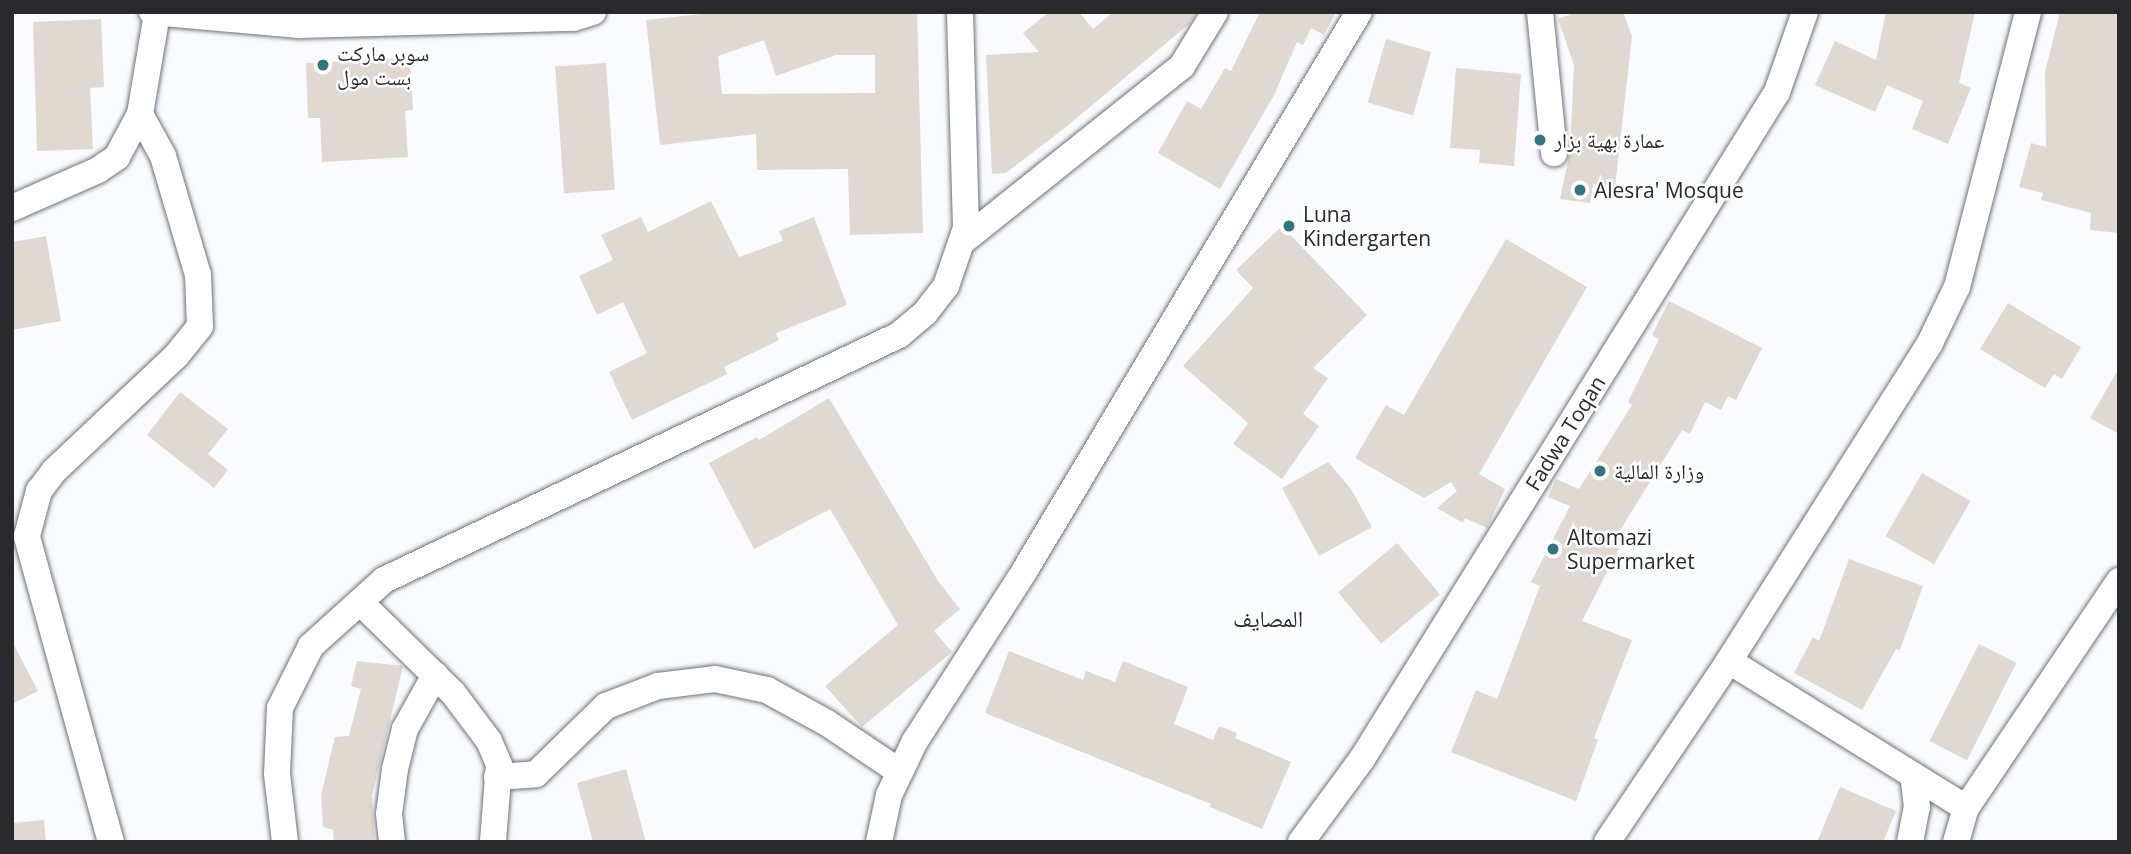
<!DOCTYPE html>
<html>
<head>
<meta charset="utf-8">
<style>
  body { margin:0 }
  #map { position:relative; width:2131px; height:854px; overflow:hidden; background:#fafbff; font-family:"Open Sans","Noto Naskh Arabic",sans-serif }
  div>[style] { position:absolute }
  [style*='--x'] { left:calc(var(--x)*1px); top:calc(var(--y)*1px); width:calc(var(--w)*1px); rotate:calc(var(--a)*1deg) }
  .building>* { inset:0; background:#dfd9d2; transform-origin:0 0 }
  .roads { filter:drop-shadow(0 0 2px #707279) drop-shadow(0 0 2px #707279) }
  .street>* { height:26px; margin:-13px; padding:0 13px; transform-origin:13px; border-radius:13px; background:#fff }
  .dots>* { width:19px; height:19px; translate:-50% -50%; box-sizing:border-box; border:4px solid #fff; border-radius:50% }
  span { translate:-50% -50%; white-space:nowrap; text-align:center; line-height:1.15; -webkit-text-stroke:5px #fff; paint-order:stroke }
  .poi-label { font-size:21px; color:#29292d }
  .left { translate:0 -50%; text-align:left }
  .street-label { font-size:21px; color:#29292d }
  .neighbourhood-label { font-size:23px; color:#29292d }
  .frame { position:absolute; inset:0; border:14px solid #29292d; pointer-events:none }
</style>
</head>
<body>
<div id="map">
  <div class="building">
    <div style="clip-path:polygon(evenodd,721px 12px,917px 12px,923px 233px,850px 235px,848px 169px,757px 170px,756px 134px,660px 145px,646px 20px,721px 12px,764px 40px,776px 76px,836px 55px,875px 55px,875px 93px,722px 94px,718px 56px,764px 40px)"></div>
    <div style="clip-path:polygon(1049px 12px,1079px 12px,1093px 29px,1113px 12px,1196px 12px,1189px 24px,1066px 127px,1006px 173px,992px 174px,986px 55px,1039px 52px,1023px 33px)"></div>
    <div style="clip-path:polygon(1260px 12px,1336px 12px,1324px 35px,1311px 28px,1303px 45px,1297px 42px,1274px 95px,1220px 189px,1158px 153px,1187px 101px,1201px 109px,1225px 68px,1231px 71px)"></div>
    <div style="clip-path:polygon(1577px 12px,1623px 12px,1632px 36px,1615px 187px,1593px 184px,1590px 203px,1560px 199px,1570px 152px,1574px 65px,1558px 19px)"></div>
    <div style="clip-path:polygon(1886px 12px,1975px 12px,1959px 83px,1971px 88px,1948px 144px,1912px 129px,1923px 101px,1887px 85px,1875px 112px,1815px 85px,1835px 41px,1876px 60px)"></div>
    <div style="clip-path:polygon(2060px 12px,2119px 12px,2119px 233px,2090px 230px,2091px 213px,2041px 200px,2043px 193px,2019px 187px,2031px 143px,2046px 147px,2045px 72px)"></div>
    <div style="clip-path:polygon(101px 19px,104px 87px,90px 88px,93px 149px,37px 151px,33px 22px)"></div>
    <div style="left:1386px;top:39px;width:47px;height:66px;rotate:16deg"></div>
    <div style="clip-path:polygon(410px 58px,413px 110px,405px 111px,408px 157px,322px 162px,320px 118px,308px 118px,306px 63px)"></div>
    <div style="left:606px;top:63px;width:127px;height:51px;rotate:86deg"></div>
    <div style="clip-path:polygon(1456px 68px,1521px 74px,1514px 166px,1479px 163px,1480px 150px,1450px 148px)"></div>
    <div style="clip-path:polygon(711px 201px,739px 257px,783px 241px,779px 231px,814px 217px,847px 305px,776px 333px,779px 340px,724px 367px,727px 374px,632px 420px,609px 372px,647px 353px,623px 302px,597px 315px,579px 276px,613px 260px,601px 235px,641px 217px,648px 232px)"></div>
    <div style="clip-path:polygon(1282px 226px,1367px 315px,1313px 368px,1328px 378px,1303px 414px,1319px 426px,1282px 479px,1233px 444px,1248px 423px,1183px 366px,1253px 288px,1236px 270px)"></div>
    <div style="clip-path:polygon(46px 236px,61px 321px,12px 330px,12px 242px)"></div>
    <div style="clip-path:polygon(1506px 239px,1587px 287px,1479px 474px,1505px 489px,1487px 528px,1465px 518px,1463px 523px,1437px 508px,1457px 491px,1451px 482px,1424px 498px,1355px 458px,1386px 405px,1404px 415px)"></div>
    <div style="clip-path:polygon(1669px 301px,1762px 348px,1736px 400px,1728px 396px,1721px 410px,1705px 402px,1690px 434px,1682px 430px,1619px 532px,1626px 535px,1582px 621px,1632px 640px,1594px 738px,1598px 740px,1576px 801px,1451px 752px,1476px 690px,1497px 699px,1540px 586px,1531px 582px,1570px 506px,1548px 497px,1556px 479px,1579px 489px,1632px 405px,1628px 402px,1659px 339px,1652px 335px)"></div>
    <div style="clip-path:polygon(2008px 303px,2081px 347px,2062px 379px,2054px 374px,2045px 388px,1980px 349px)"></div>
    <div style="clip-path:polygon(2119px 368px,2119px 434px,2090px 418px)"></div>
    <div style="clip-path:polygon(180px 392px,228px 429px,208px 454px,228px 470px,214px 488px,147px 435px)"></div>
    <div style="clip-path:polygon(829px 398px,938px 581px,960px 609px,934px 631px,952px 652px,862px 727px,825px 686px,898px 625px,830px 509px,754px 549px,709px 463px,757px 437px,759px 440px)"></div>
    <div style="clip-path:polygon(1328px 462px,1351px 489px,1372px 527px,1319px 556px,1282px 488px)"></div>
    <div style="left:1922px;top:473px;width:56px;height:73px;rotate:30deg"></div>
    <div style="left:1397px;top:543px;width:67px;height:77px;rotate:50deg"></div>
    <div style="clip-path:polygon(1849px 559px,1923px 586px,1900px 650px,1896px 649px,1862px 710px,1794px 673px,1813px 637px,1819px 641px)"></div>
    <div style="clip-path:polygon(12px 641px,38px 691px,12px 704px)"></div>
    <div style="left:1979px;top:644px;width:42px;height:109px;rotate:27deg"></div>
    <div style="clip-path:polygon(1009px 651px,1083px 680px,1086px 671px,1115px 682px,1123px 661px,1188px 687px,1174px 724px,1213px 740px,1219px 726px,1237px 733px,1235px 738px,1291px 762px,1262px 829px,1210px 807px,1211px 804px,985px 713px)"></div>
    <div style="clip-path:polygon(357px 661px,403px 666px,372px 796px,375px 842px,334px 842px,333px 830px,323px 827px,321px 795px,335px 737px,349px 736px,361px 689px,351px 686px)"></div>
    <div style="clip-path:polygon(626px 769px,646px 842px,593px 842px,577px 783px)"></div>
    <div style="clip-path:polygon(1840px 787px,1896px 811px,1883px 842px,1817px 842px)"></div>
    <div style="clip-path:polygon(44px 820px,46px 842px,12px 842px,12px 823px)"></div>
  </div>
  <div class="roads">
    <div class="street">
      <div style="--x:152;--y:12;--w:148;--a:5.1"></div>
      <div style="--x:299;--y:25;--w:275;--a:-1.5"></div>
      <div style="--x:574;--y:18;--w:20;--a:-18"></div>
      <div style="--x:1540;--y:12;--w:142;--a:84.3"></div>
      <div style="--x:12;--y:208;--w:94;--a:-23.8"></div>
      <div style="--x:98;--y:170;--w:23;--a:-34"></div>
      <div style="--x:117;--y:157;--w:49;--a:-61.9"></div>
      <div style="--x:140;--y:114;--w:102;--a:-80.4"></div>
      <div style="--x:963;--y:241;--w:280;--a:-38.6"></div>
      <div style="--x:1182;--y:66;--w:63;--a:-58.6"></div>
      <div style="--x:360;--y:602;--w:130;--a:44.4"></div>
      <div style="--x:453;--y:693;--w:60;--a:53.1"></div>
      <div style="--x:489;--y:741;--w:26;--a:67"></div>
      <div style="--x:499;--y:765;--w:77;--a:94.5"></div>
      <div style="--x:1729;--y:661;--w:279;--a:31.8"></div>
      <div style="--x:497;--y:777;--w:39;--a:-4"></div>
      <div style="--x:536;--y:774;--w:98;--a:-44.2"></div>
      <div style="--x:606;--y:706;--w:56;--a:-21"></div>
      <div style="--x:658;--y:686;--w:57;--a:-7"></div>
      <div style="--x:715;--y:679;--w:53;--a:11.9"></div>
      <div style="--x:767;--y:690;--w:68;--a:28.8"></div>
      <div style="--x:827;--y:723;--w:88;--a:33.9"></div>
      <div style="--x:111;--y:842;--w:317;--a:-105.4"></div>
      <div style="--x:27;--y:536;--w:47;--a:-75.1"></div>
      <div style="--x:39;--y:491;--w:25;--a:-53"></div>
      <div style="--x:54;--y:471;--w:168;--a:-43.3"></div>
      <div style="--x:176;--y:356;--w:38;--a:-51"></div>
      <div style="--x:200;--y:326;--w:51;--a:-92.2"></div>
      <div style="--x:198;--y:275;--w:124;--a:-106.4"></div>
      <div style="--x:163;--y:156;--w:48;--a:-118.7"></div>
      <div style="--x:285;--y:842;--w:68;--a:-96.7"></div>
      <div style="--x:277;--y:774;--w:66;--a:-87.4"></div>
      <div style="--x:280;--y:708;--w:69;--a:-63.4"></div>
      <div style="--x:311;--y:646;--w:98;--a:-42.1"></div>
      <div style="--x:384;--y:580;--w:570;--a:-25.44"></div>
      <div style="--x:899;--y:335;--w:34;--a:-40"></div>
      <div style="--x:925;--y:313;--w:34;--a:-52"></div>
      <div style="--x:946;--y:286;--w:61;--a:-71"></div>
      <div style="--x:966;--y:228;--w:216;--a:-91.6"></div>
      <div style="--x:392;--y:842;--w:28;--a:-96"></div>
      <div style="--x:389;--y:814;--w:45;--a:-82.4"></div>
      <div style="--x:395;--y:769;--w:41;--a:-76"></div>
      <div style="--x:405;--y:729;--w:62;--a:-60.9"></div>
      <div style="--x:879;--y:842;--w:48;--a:-78"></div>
      <div style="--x:889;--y:795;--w:60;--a:-64.3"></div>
      <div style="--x:915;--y:741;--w:203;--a:-57.2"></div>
      <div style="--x:1025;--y:570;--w:650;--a:-59.1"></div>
      <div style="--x:1301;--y:842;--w:103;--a:-53.7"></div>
      <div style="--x:1362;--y:759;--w:786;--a:-58.11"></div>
      <div style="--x:1777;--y:92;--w:85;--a:-70.7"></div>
      <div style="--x:1607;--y:842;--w:218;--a:-56"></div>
      <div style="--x:1729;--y:661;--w:376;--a:-57.7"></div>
      <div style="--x:1930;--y:343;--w:62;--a:-64.3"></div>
      <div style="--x:1957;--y:287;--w:284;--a:-75.5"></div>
      <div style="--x:1910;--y:842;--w:36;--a:-79"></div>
      <div style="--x:1917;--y:807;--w:32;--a:-97"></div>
      <div style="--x:1956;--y:842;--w:35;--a:-74"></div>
      <div style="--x:1966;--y:808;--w:274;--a:-56"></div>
    </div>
  </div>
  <div class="dots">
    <div style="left:323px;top:65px;background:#2e777e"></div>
    <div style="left:1540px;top:140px;background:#2e777e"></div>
    <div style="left:1580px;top:190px;background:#2e777e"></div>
    <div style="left:1289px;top:226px;background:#2e777e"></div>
    <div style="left:1600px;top:471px;background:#2e777e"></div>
    <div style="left:1553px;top:549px;background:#2e777e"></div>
  </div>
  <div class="poi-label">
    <span class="left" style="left:337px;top:65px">سوبر ماركت<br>بست مول</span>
    <span class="left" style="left:1554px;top:140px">عمارة بهية بزار</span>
    <span class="left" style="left:1594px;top:190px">Alesra' Mosque</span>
    <span class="left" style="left:1303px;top:226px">Luna<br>Kindergarten</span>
    <span class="left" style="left:1614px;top:471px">وزارة المالية</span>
    <span class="left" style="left:1567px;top:549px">Altomazi<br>Supermarket</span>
  </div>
  <div class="street-label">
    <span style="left:1565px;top:433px;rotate:-58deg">Fadwa Toqan</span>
  </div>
  <div class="neighbourhood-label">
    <span style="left:1268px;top:618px">المصايف</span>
  </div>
  <div class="frame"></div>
</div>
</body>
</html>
